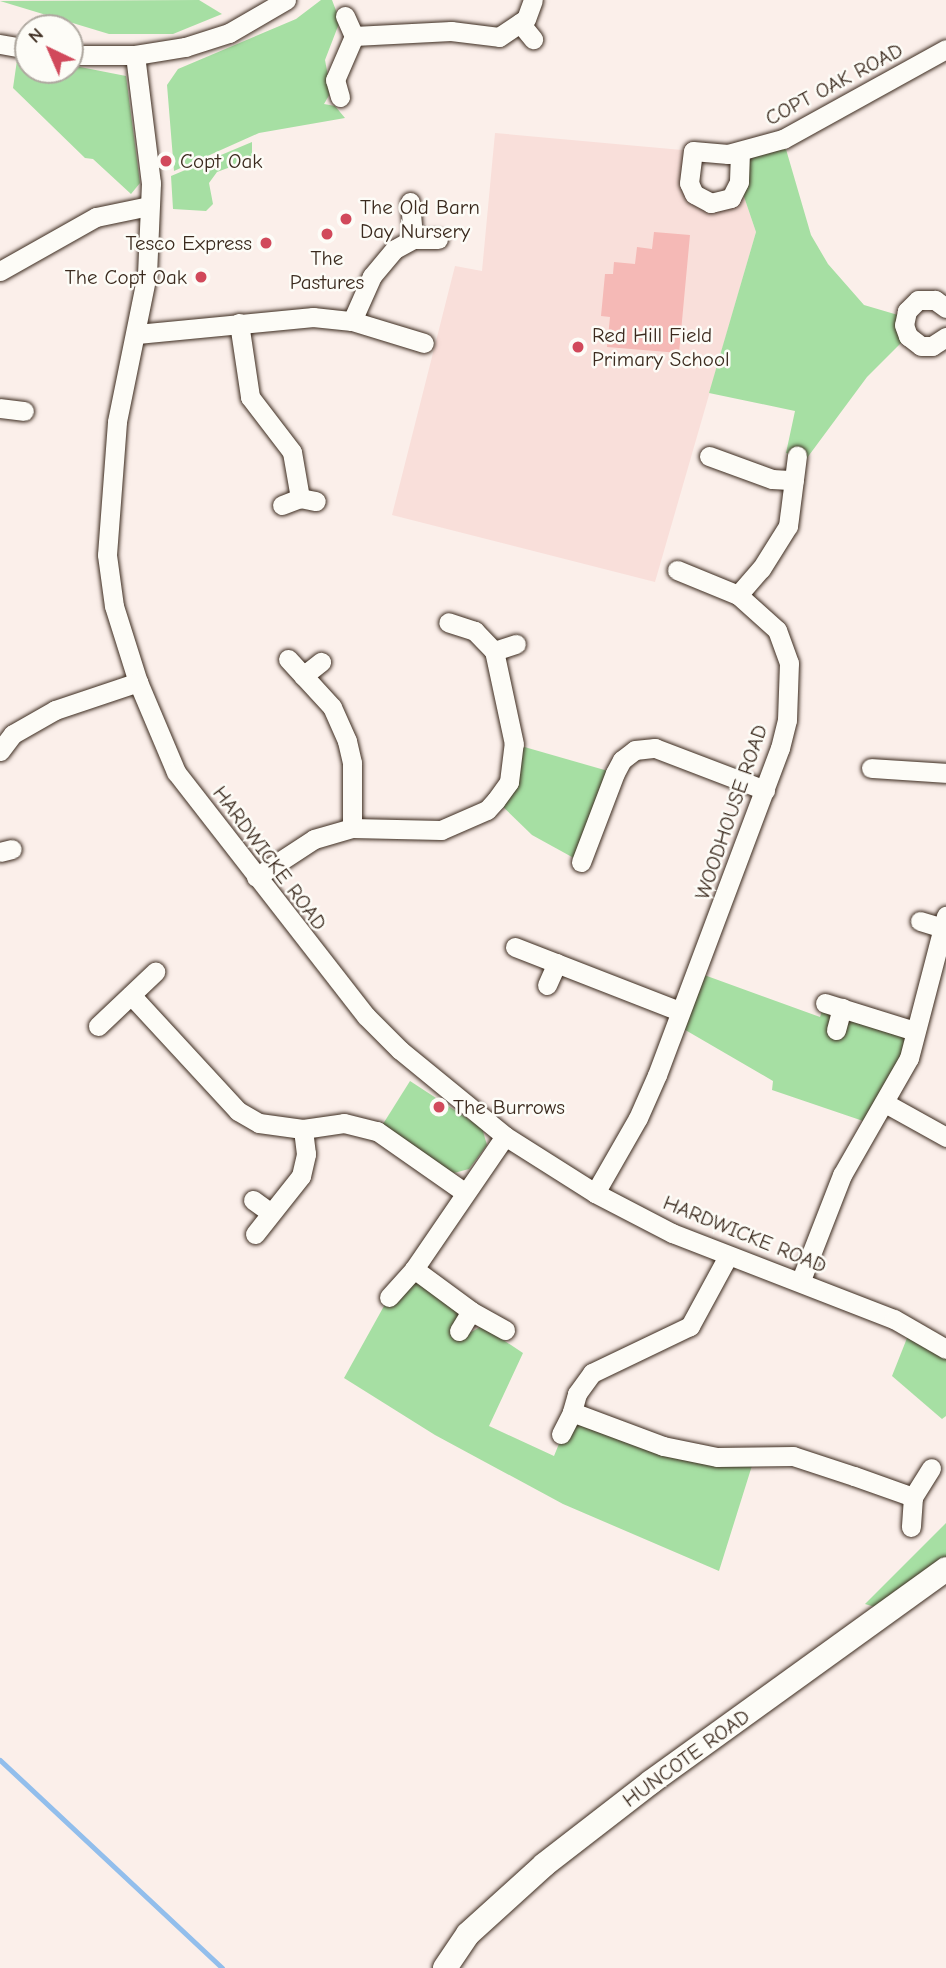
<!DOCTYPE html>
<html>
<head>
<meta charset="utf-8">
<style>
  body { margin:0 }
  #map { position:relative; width:946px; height:1968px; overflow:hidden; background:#fbefea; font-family:"Comic Neue",sans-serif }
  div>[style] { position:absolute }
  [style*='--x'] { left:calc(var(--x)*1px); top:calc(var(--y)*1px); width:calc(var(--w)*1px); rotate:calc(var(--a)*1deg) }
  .built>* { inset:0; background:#f9dfda }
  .green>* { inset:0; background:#a6dfa3 }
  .stream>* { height:5px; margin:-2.5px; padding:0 2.5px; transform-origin:2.5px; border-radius:2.5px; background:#92beec }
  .building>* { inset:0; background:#f5b9b6 }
  .roads { filter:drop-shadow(0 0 2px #3b2a1e) drop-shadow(0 0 2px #3b2a1e) }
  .minor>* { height:19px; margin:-9.5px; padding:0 9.5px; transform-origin:9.5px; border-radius:9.5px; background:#fdfcf7 }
  .tertiary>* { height:24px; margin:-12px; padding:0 12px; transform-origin:12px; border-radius:12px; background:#fdfcf7 }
  .dots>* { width:19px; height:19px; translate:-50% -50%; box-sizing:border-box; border:4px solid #fdfcf7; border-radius:50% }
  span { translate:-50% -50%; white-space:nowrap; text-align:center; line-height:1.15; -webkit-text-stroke:5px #fdfcf7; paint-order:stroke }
  .street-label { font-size:21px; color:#3b2a1e }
  .poi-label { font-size:21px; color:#3b2a1e }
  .left { translate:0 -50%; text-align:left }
  .right { translate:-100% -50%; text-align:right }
  .north { position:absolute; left:14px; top:14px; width:70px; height:70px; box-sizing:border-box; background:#fdfcf7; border:2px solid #afa8a0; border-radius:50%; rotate:316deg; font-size:19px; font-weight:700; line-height:28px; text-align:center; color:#3b2a1e }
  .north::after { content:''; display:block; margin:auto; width:24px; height:32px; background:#d1495b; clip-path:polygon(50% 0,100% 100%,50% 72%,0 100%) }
</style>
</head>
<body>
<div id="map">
  <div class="built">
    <div style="clip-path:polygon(495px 133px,693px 151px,690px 170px,711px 203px,739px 182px,756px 232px,655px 582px,392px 515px,455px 266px,482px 271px)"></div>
  </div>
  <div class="green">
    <div style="clip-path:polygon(199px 0,222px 14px,173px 34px,109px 34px,0 1px)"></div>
    <div style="clip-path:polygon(321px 0,332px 0,340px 21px,325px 60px,331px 92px,324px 104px,335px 106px,345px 118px,259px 133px,174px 171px,167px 85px,178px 69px,296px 19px)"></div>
    <div style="clip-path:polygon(17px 60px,28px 61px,28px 70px,70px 70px,70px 65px,126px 76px,140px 183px,131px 194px,93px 159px,85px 158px,13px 88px)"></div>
    <div style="clip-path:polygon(783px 139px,811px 235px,828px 264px,864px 305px,898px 315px,908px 336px,867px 377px,807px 458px,786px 453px,795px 411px,709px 393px,756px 232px,739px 182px,740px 152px)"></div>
    <div style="clip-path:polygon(252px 142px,252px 159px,217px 172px,209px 183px,213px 204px,206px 211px,173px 209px,171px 176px)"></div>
    <div style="clip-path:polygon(514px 744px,615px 773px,581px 862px,532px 835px,496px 800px)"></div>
    <div style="clip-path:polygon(696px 972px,820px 1017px,825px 1003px,915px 1031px,869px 1123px,772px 1090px,773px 1081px,675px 1024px)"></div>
    <div style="clip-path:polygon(410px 1081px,482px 1128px,487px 1145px,469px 1169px,454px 1173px,432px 1162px,383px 1124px)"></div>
    <div style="clip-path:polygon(414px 1269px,471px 1311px,466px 1335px,482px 1326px,523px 1353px,489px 1426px,554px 1456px,572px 1412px,605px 1427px,755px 1456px,719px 1571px,563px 1504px,435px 1435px,344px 1378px,389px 1297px)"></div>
    <div style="clip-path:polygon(911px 1328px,946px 1349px,946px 1416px,942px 1419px,892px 1376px)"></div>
    <div style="clip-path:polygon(946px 1523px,946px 1569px,888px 1611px,865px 1604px)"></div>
  </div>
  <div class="stream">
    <div style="--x:0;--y:1760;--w:304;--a:43.1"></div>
  </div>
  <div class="building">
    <div style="clip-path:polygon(654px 232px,690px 235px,679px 353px,607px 347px,610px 317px,601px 316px,605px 274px,613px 274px,614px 262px,635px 264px,637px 247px,652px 249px)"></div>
  </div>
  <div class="roads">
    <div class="minor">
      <div style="--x:345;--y:16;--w:22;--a:66"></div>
      <div style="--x:520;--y:23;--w:21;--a:51"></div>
      <div style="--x:0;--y:44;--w:28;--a:10"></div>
      <div style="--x:70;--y:55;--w:65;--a:0"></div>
      <div style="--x:135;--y:55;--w:51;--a:-9.1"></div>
      <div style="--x:185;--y:47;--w:46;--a:-17.7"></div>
      <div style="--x:229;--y:33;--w:66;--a:-30.1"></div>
      <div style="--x:135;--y:55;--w:129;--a:82.9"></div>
      <div style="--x:151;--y:183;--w:91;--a:92.5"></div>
      <div style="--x:147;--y:274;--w:151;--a:101.5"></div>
      <div style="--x:117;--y:422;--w:133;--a:94.3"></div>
      <div style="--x:107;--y:555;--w:51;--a:82.2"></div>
      <div style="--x:114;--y:606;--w:80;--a:72.5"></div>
      <div style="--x:138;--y:682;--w:98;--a:67.1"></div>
      <div style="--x:176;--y:772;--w:309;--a:52.1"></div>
      <div style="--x:366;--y:1016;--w:48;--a:45"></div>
      <div style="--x:400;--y:1050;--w:136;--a:39.3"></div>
      <div style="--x:505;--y:1136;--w:107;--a:32.3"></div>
      <div style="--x:595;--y:1193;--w:87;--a:27.5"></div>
      <div style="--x:672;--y:1233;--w:238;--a:21.2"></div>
      <div style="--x:894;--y:1319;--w:60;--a:30"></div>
      <div style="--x:340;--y:97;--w:18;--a:-106"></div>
      <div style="--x:335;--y:80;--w:48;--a:-66.6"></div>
      <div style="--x:354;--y:36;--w:97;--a:-3"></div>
      <div style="--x:451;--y:31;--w:48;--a:7.1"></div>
      <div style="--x:499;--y:37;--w:32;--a:-34"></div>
      <div style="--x:526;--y:19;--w:20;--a:-70"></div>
      <div style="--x:740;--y:152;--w:30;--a:92"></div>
      <div style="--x:739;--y:182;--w:18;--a:117"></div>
      <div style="--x:731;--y:198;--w:21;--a:166"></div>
      <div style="--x:711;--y:203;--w:19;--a:-152"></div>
      <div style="--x:694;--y:194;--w:12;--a:-114"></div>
      <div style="--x:689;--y:183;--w:32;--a:-83"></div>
      <div style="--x:693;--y:151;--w:35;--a:5"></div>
      <div style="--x:728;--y:154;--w:57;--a:-15.3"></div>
      <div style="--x:783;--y:139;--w:186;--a:-28.9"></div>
      <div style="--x:410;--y:202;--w:37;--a:85"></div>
      <div style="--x:0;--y:271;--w:110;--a:-29.4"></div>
      <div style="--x:96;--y:217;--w:54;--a:-11.7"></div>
      <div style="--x:946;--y:308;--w:14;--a:-144"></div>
      <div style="--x:935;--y:300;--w:17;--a:180"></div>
      <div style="--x:918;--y:300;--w:16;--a:135"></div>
      <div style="--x:907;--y:311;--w:14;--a:102"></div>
      <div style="--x:904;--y:325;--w:12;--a:70"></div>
      <div style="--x:908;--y:336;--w:16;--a:38"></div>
      <div style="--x:921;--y:346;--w:11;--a:0"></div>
      <div style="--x:932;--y:346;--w:17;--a:-33"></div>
      <div style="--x:352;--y:321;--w:49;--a:-66"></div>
      <div style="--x:372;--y:276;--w:35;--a:-50"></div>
      <div style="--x:395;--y:249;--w:21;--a:-29"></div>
      <div style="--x:413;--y:239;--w:25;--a:0"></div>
      <div style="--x:239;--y:323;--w:75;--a:81.5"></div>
      <div style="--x:250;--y:397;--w:69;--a:52.6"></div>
      <div style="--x:292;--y:452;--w:47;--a:80.1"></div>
      <div style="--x:300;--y:498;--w:16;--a:11"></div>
      <div style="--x:137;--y:334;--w:177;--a:-5.5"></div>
      <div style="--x:313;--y:317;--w:39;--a:6"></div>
      <div style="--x:352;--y:321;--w:75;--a:17"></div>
      <div style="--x:0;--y:408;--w:24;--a:7"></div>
      <div style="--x:709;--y:456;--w:67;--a:20.1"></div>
      <div style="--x:772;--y:479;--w:22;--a:3"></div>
      <div style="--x:282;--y:505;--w:19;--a:-21"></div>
      <div style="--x:677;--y:570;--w:66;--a:22.3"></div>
      <div style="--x:494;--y:651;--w:23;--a:-18"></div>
      <div style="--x:288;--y:659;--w:65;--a:47.5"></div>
      <div style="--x:332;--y:707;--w:37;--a:66"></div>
      <div style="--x:347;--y:741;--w:23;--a:77"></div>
      <div style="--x:352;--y:763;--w:65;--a:90"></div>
      <div style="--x:303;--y:676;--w:23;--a:-38"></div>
      <div style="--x:0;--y:751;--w:21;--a:-53"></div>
      <div style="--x:13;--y:734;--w:48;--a:-29.7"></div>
      <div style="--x:55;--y:710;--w:88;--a:-18.6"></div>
      <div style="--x:871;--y:768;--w:75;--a:3.8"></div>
      <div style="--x:0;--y:852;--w:12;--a:-14"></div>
      <div style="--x:581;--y:862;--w:95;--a:-69.1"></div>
      <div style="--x:615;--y:773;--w:15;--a:-62"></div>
      <div style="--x:622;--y:760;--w:16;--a:-38"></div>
      <div style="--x:635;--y:750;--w:20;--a:-6"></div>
      <div style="--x:655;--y:748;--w:118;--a:20.9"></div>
      <div style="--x:256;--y:877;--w:69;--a:-33.2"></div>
      <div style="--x:314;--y:839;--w:40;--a:-16"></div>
      <div style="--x:352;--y:828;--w:89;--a:1.3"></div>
      <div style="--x:441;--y:830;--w:50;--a:-23.5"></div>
      <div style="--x:487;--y:810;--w:13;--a:-48"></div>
      <div style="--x:496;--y:800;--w:22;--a:-54"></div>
      <div style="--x:509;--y:782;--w:38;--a:-83"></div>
      <div style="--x:514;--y:744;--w:95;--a:-102.1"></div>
      <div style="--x:494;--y:651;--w:28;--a:-134"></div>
      <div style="--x:475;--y:631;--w:28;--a:-162"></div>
      <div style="--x:920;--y:921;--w:27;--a:17"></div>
      <div style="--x:515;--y:947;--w:176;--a:21.3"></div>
      <div style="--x:547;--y:985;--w:24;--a:-66"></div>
      <div style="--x:131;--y:995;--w:158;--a:47.3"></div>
      <div style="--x:238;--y:1111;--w:24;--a:30"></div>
      <div style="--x:259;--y:1123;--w:44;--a:7.8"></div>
      <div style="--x:303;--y:1129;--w:41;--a:-8.3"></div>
      <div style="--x:344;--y:1123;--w:34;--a:14"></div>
      <div style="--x:377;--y:1131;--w:106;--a:35"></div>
      <div style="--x:825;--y:1003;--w:94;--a:17.3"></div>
      <div style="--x:98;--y:1026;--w:79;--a:-43.5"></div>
      <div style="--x:836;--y:1030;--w:23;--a:-75"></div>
      <div style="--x:885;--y:1103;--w:70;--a:29.1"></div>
      <div style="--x:595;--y:1193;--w:86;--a:-60.2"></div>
      <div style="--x:638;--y:1118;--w:47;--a:-66.2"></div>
      <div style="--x:657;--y:1075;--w:349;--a:-69.4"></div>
      <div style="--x:780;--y:748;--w:29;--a:-76"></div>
      <div style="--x:787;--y:720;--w:57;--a:-88"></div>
      <div style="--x:789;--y:663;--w:35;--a:-110"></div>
      <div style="--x:777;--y:630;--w:52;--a:-138.1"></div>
      <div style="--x:738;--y:595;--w:35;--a:-49"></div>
      <div style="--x:761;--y:569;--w:51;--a:-57.9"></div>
      <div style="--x:788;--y:526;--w:71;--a:-82.7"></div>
      <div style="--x:253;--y:1200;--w:22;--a:36"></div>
      <div style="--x:255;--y:1234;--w:74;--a:-51.6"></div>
      <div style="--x:301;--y:1176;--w:23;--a:-77"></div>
      <div style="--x:306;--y:1154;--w:25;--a:-97"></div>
      <div style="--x:728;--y:1256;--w:80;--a:118.5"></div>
      <div style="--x:690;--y:1326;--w:109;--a:154.4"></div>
      <div style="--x:592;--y:1373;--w:26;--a:126"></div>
      <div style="--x:577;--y:1394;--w:19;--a:106"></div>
      <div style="--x:572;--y:1412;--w:97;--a:20.5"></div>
      <div style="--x:663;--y:1446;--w:55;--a:11.5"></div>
      <div style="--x:717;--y:1457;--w:76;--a:-0.8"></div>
      <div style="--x:793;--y:1456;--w:64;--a:18.2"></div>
      <div style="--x:854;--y:1476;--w:63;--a:19.6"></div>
      <div style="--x:913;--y:1497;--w:30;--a:94"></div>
      <div style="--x:801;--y:1280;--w:113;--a:-68.7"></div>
      <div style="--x:842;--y:1175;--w:135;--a:-60.2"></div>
      <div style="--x:909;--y:1058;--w:147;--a:-75.4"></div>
      <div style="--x:389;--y:1297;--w:38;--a:-48"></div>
      <div style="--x:505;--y:1330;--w:39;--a:-151"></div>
      <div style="--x:471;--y:1311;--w:71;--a:-143.6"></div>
      <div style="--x:414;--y:1269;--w:161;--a:-55.6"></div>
      <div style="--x:459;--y:1331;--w:23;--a:-59"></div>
      <div style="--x:561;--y:1434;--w:25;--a:-63"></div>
      <div style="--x:913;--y:1497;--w:34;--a:-58"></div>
    </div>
    <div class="tertiary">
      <div style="--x:445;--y:1968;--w:41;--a:-55.9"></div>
      <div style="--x:468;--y:1934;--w:103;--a:-42.2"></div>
      <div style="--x:544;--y:1865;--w:135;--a:-37.8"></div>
      <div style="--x:651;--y:1782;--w:364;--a:-35.8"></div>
    </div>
  </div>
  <div class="dots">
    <div style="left:166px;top:161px;background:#d1495b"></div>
    <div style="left:346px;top:219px;background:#d1495b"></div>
    <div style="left:327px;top:234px;background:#d1495b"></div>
    <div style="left:266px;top:243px;background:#d1495b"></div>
    <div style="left:201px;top:277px;background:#d1495b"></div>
    <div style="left:578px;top:347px;background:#d1495b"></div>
    <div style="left:439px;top:1107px;background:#d1495b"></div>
  </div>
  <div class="street-label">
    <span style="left:834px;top:84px;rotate:-28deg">COPT OAK ROAD</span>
    <span style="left:731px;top:812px;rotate:-71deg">WOODHOUSE ROAD</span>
    <span style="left:270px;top:858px;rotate:53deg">HARDWICKE ROAD</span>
    <span style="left:745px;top:1234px;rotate:22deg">HARDWICKE ROAD</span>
    <span style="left:686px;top:1758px;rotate:-36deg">HUNCOTE ROAD</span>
  </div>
  <div class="poi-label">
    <span class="left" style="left:180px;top:161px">Copt Oak</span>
    <span class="left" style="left:360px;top:219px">The Old Barn<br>Day Nursery</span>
    <span class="right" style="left:252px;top:243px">Tesco Express</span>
    <span style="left:327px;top:270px">The<br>Pastures</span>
    <span class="right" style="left:187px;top:277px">The Copt Oak</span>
    <span class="left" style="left:592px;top:347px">Red Hill Field<br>Primary School</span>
    <span class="left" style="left:453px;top:1107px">The Burrows</span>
  </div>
  <div class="north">N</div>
</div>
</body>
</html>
